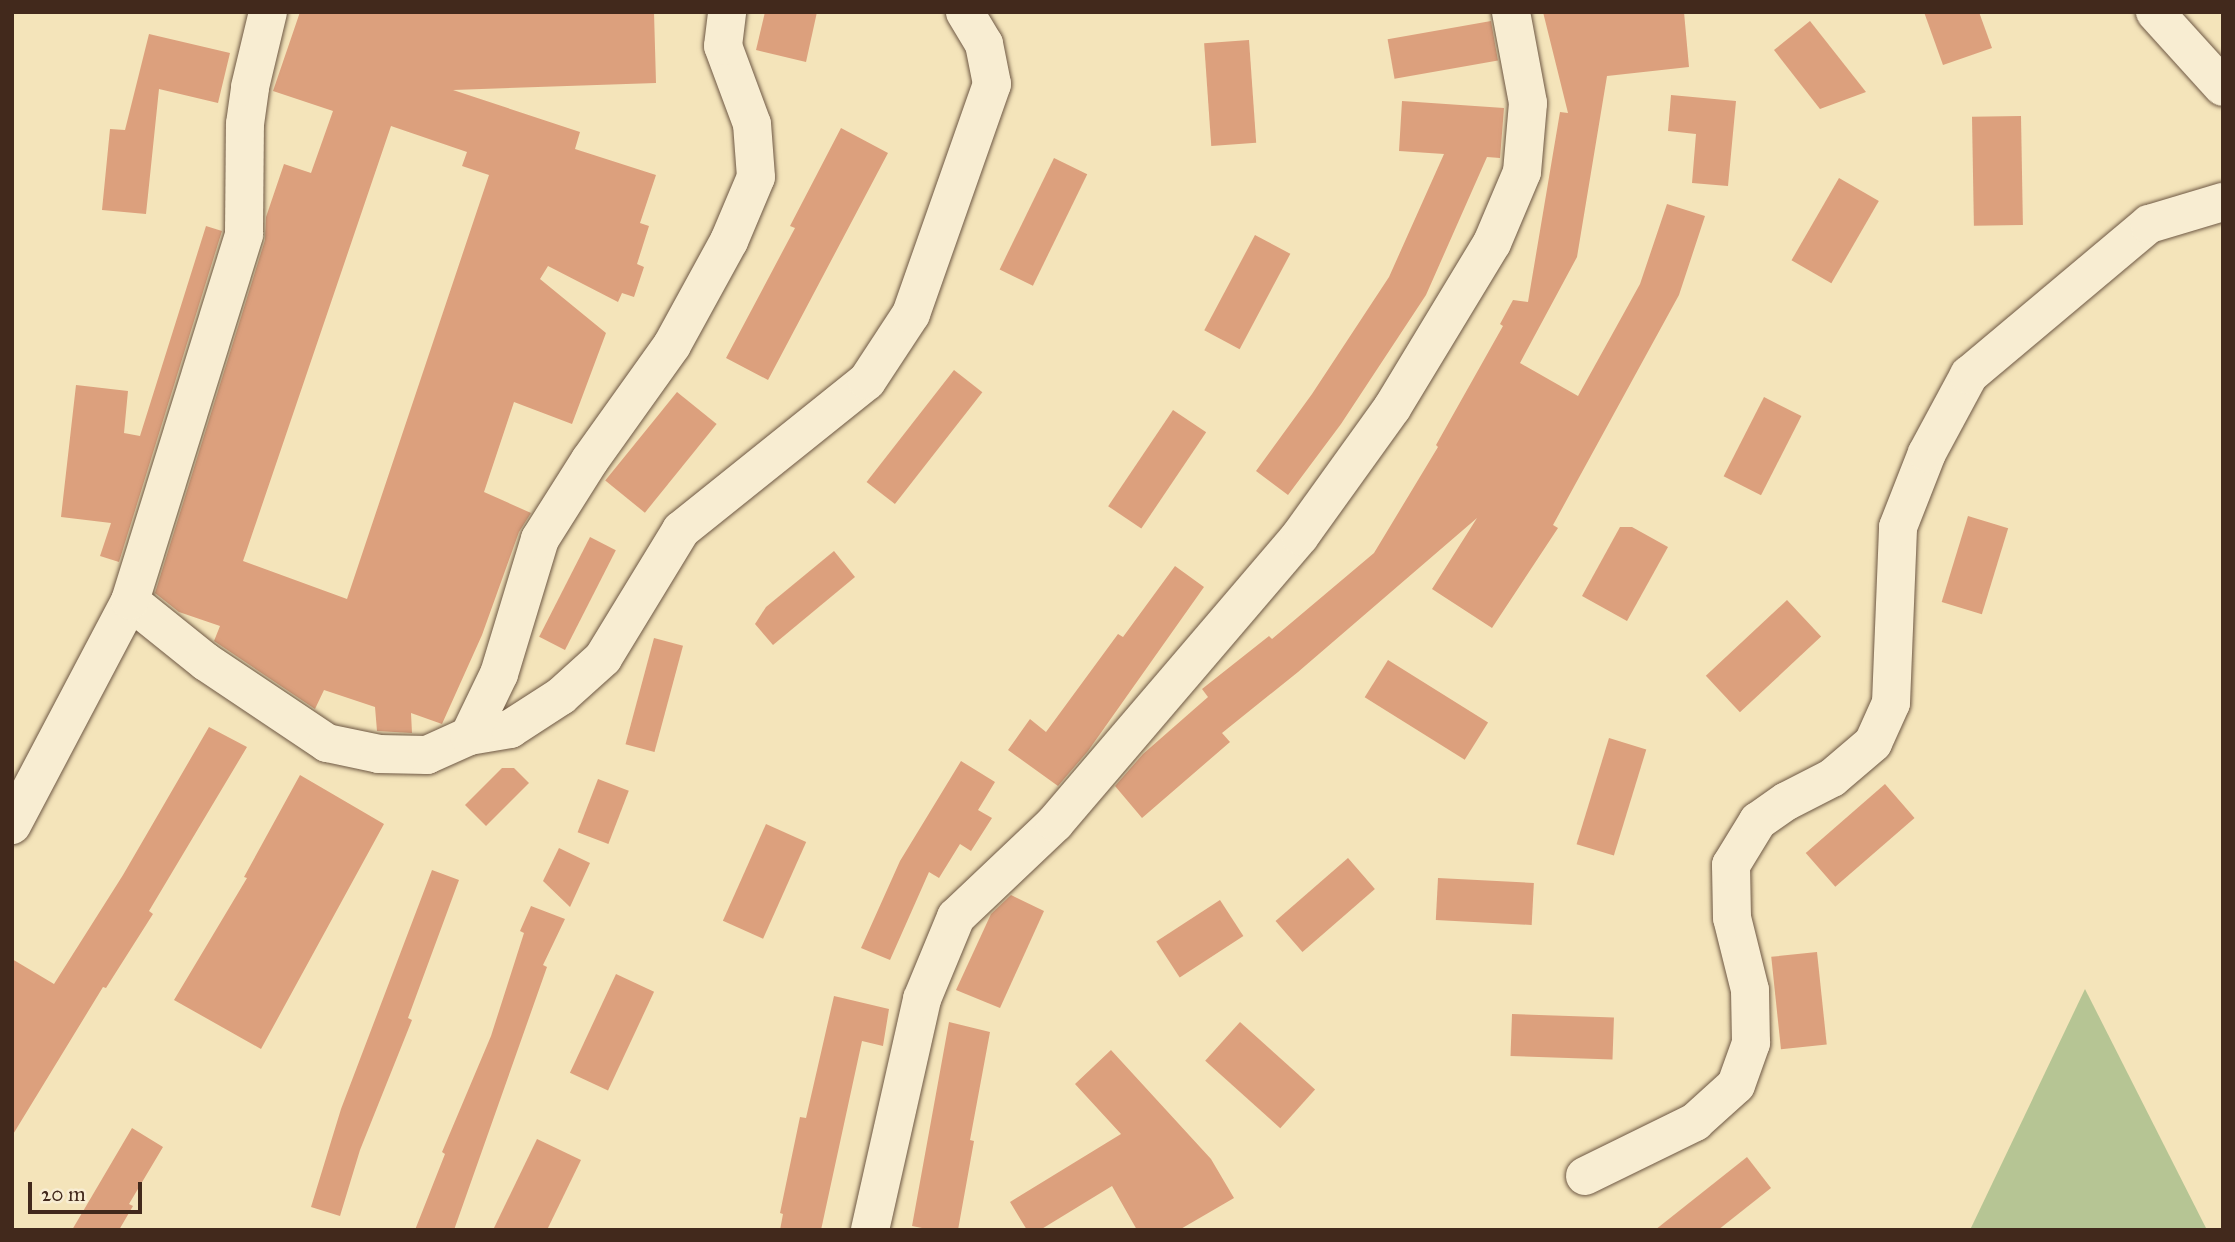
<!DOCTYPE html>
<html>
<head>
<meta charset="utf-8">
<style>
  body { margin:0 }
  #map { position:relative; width:2235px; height:1242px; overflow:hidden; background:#f4e4ba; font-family:"IM FELL Great Primer",serif }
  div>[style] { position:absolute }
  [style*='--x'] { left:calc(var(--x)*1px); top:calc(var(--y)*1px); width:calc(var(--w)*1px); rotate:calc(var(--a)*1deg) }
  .green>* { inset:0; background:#b6c594 }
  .building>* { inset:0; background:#dca07d; transform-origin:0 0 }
  .roads { filter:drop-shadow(0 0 2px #6e5844) drop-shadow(0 0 2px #6e5844) }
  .street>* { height:38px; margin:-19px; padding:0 19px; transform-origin:19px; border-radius:19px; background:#f8edd2 }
  .secondary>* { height:38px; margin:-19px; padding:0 19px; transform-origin:19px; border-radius:19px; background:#f8edd2 }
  span { translate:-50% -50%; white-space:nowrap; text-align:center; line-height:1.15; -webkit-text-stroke:7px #f8edd2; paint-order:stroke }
  .frame { position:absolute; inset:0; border:14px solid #42291c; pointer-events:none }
  .scale { position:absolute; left:28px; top:1182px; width:114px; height:32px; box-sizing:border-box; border:4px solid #42291c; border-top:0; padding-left:9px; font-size:21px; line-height:24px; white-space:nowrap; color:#42291c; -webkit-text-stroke:5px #f8edd2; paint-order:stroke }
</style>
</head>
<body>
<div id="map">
  <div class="green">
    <div style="clip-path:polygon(2085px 989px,2207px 1230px,1970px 1230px)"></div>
  </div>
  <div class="building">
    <div style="clip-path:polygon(evenodd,300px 12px,654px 12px,656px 83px,453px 90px,580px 132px,575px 149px,656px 175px,640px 223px,649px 226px,637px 264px,644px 267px,634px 297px,622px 293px,618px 302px,548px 266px,540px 279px,606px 333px,572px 424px,514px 402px,484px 492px,531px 513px,519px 532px,482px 635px,442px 724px,411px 713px,412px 733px,377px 731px,375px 707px,324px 690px,315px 709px,214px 641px,220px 626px,179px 612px,155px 593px,265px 240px,266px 217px,284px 164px,311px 173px,333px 111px,273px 91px,300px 12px,391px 126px,467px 152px,462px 166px,489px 175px,347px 599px,243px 561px,391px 126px)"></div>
    <div style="clip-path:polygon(765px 12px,817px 12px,806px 62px,756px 50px)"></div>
    <div style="clip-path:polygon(1543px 12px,1684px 12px,1689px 67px,1607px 76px,1577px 257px,1520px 363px,1578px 396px,1640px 284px,1667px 204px,1705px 216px,1679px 295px,1553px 525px,1558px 528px,1492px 628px,1432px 589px,1477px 518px,1298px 672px,1222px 733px,1230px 742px,1142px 818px,1115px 786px,1143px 754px,1208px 697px,1202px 689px,1269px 636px,1272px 639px,1374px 553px,1438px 447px,1436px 445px,1503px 326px,1500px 324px,1513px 300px,1528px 302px,1560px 112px,1568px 113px)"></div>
    <div style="clip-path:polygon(1924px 12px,1979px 12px,1992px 48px,1943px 65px)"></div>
    <div style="left:1491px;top:21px;width:40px;height:105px;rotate:80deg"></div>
    <div style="clip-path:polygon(1810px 21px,1866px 92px,1820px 109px,1774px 50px)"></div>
    <div style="clip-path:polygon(149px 34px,230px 53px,218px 103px,159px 89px,146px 214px,102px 210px,110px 129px,125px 130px)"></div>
    <div style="left:1249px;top:40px;width:103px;height:45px;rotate:86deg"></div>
    <div style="clip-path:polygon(1671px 95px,1736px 101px,1728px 186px,1692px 183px,1696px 134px,1668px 131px)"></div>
    <div style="clip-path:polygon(1402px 101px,1504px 108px,1500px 158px,1487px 157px,1426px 295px,1341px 424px,1288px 495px,1256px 471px,1312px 394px,1389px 277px,1444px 154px,1399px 151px)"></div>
    <div style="left:2021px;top:116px;width:109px;height:49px;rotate:89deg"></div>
    <div style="clip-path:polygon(841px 128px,888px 153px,768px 380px,726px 358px,795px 228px,790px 226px)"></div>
    <div style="left:1054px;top:158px;width:37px;height:124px;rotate:26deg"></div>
    <div style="left:1839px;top:178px;width:46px;height:95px;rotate:30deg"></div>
    <div style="clip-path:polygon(206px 226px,222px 231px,119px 562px,100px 556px,111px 523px,61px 517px,76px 385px,128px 391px,124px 433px,140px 436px)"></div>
    <div style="left:1255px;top:235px;width:40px;height:108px;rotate:28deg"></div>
    <div style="left:954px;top:370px;width:36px;height:142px;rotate:38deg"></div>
    <div style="left:677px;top:392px;width:51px;height:114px;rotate:39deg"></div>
    <div style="left:1764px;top:397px;width:42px;height:89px;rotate:27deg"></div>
    <div style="left:1173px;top:410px;width:40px;height:116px;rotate:34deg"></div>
    <div style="left:1968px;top:516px;width:42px;height:90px;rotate:17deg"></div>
    <div style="clip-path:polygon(1620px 527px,1632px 527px,1668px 547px,1627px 621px,1582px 596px)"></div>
    <div style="left:590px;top:537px;width:29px;height:112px;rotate:27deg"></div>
    <div style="clip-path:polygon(834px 551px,855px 577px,773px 645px,755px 624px,766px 607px)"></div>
    <div style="clip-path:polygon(1175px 566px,1204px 587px,1088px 751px,1058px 786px,1008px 750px,1030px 719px,1046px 732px,1118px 634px,1123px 637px)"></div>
    <div style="left:1787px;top:600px;width:50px;height:111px;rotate:47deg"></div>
    <div style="left:654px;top:638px;width:30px;height:110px;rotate:15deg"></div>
    <div style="left:1388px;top:660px;width:118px;height:44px;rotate:32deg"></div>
    <div style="clip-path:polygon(209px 727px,247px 747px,149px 911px,153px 914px,106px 988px,103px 987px,12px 1136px,12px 959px,54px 984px,123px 875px)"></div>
    <div style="left:1609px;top:738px;width:39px;height:111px;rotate:17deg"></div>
    <div style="clip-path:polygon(961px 761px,995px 782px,978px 810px,992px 818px,971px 851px,960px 844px,939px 878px,929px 872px,890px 960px,861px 948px,900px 861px)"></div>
    <div style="clip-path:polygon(502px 768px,514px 768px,529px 783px,486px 826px,465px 805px)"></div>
    <div style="clip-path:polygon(300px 775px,384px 824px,261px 1049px,174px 1000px,247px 878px,244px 877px)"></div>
    <div style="left:598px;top:779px;width:33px;height:57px;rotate:21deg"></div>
    <div style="left:1885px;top:784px;width:45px;height:105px;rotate:49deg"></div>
    <div style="left:766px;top:824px;width:44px;height:106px;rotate:24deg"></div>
    <div style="clip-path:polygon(559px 848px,590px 863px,570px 907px,543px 881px)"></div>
    <div style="left:1348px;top:858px;width:41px;height:96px;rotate:49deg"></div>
    <div style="clip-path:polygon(432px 870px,459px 880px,408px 1018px,412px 1020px,360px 1150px,340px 1216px,311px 1207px,341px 1109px)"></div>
    <div style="left:1438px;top:878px;width:96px;height:42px;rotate:3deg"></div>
    <div style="clip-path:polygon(1011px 895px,1044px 911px,1000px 1008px,956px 990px,991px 914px)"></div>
    <div style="left:1220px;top:900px;width:43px;height:76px;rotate:57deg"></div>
    <div style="clip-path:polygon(531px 906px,565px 919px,543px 965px,547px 967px,454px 1230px,415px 1230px,445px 1154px,442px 1152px,491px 1036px,524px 933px,520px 931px)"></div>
    <div style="left:1817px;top:952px;width:93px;height:46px;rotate:84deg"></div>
    <div style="left:616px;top:974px;width:42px;height:109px;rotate:25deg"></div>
    <div style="clip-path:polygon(834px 996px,889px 1009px,883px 1046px,862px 1041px,821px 1230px,780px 1230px,783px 1214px,780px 1213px,800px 1117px,806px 1118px)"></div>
    <div style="left:1512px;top:1014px;width:102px;height:42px;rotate:2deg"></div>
    <div style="clip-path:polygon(949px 1022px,990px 1032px,970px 1140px,974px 1141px,958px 1230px,932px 1230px,912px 1226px)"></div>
    <div style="left:1240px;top:1022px;width:101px;height:52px;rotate:42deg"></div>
    <div style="clip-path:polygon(1111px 1050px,1211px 1159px,1234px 1198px,1179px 1230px,1137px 1230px,1112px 1186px,1040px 1230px,1027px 1230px,1010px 1202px,1121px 1134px,1075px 1084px)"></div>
    <div style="clip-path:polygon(132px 1128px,163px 1147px,129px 1204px,133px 1206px,119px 1230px,72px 1230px)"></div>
    <div style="clip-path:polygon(537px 1139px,581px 1160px,547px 1230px,493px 1230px)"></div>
    <div style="clip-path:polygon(1747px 1157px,1771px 1188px,1718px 1230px,1655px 1230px)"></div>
  </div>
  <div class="roads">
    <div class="street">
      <div style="--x:2155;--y:12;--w:101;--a:47.8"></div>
      <div style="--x:130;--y:601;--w:97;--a:38.8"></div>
      <div style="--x:206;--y:662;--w:146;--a:33.8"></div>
      <div style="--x:327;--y:743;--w:53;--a:11.9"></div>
      <div style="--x:379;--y:754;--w:48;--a:1.2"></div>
      <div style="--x:427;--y:755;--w:46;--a:-24.3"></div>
      <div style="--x:469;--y:736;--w:42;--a:-9.7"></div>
      <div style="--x:510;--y:729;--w:61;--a:-32.9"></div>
      <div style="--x:561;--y:696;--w:57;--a:-42.1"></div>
      <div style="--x:603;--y:658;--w:150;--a:-58.6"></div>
      <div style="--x:681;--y:530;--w:238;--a:-38.7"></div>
      <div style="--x:867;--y:381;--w:80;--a:-56.7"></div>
      <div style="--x:911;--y:314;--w:244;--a:-70.6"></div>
      <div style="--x:992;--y:84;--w:41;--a:-101.3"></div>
      <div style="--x:984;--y:44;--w:37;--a:-121"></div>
      <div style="--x:469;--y:736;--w:69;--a:-64.2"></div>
      <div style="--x:499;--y:674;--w:141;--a:-73.1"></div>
      <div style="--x:540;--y:539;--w:93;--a:-57.7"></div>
      <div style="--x:590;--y:460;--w:141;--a:-54.5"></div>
      <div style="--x:672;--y:345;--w:119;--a:-61.3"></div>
      <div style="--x:729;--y:241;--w:69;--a:-67.1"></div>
      <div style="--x:756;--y:177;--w:53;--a:-94.3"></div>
      <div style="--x:752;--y:124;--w:83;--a:-110.4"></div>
      <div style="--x:723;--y:46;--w:34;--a:-83"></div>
      <div style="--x:1585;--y:1176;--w:123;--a:-26.1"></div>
      <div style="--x:1695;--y:1122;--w:55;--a:-42.1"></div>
      <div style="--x:1736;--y:1085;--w:45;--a:-70.3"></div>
      <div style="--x:1751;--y:1043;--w:53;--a:-91.1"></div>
      <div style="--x:1750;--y:990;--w:74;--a:-104"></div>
      <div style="--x:1732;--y:918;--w:53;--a:-91.1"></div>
      <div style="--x:1731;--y:865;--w:52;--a:-58.5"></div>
      <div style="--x:1758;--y:821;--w:35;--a:-35"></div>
      <div style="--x:1787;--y:801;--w:51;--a:-27.1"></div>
      <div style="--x:1832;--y:778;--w:54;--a:-40.5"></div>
      <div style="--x:1873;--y:743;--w:44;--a:-65.8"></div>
      <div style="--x:1891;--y:703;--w:176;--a:-87.7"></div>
      <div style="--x:1898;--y:527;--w:79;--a:-68.6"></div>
      <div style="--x:1927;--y:453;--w:89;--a:-61.7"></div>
      <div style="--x:1969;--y:375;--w:235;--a:-40"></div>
      <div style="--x:2149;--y:224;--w:77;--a:-16.6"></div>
      <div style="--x:870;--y:1230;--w:237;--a:-77.3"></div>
      <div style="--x:922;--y:999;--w:89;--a:-67.5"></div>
      <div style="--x:956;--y:917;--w:137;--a:-43.5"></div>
      <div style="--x:1055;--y:823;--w:377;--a:-49.5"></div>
      <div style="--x:1300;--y:536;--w:158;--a:-54.3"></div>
      <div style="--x:1392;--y:408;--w:193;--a:-58.8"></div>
      <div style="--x:1492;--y:243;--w:77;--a:-67.1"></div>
      <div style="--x:1522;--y:172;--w:69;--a:-85"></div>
      <div style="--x:1528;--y:103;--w:93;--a:-100.6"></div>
    </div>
    <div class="secondary">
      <div style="--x:12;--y:825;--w:253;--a:-62.2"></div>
      <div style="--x:130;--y:601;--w:384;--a:-72.7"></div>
      <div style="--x:244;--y:234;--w:110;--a:-89.5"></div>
      <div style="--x:245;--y:124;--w:37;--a:-82"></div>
      <div style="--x:250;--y:87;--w:77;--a:-76.5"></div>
    </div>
  </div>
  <div class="frame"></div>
  <div class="scale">20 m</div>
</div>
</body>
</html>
